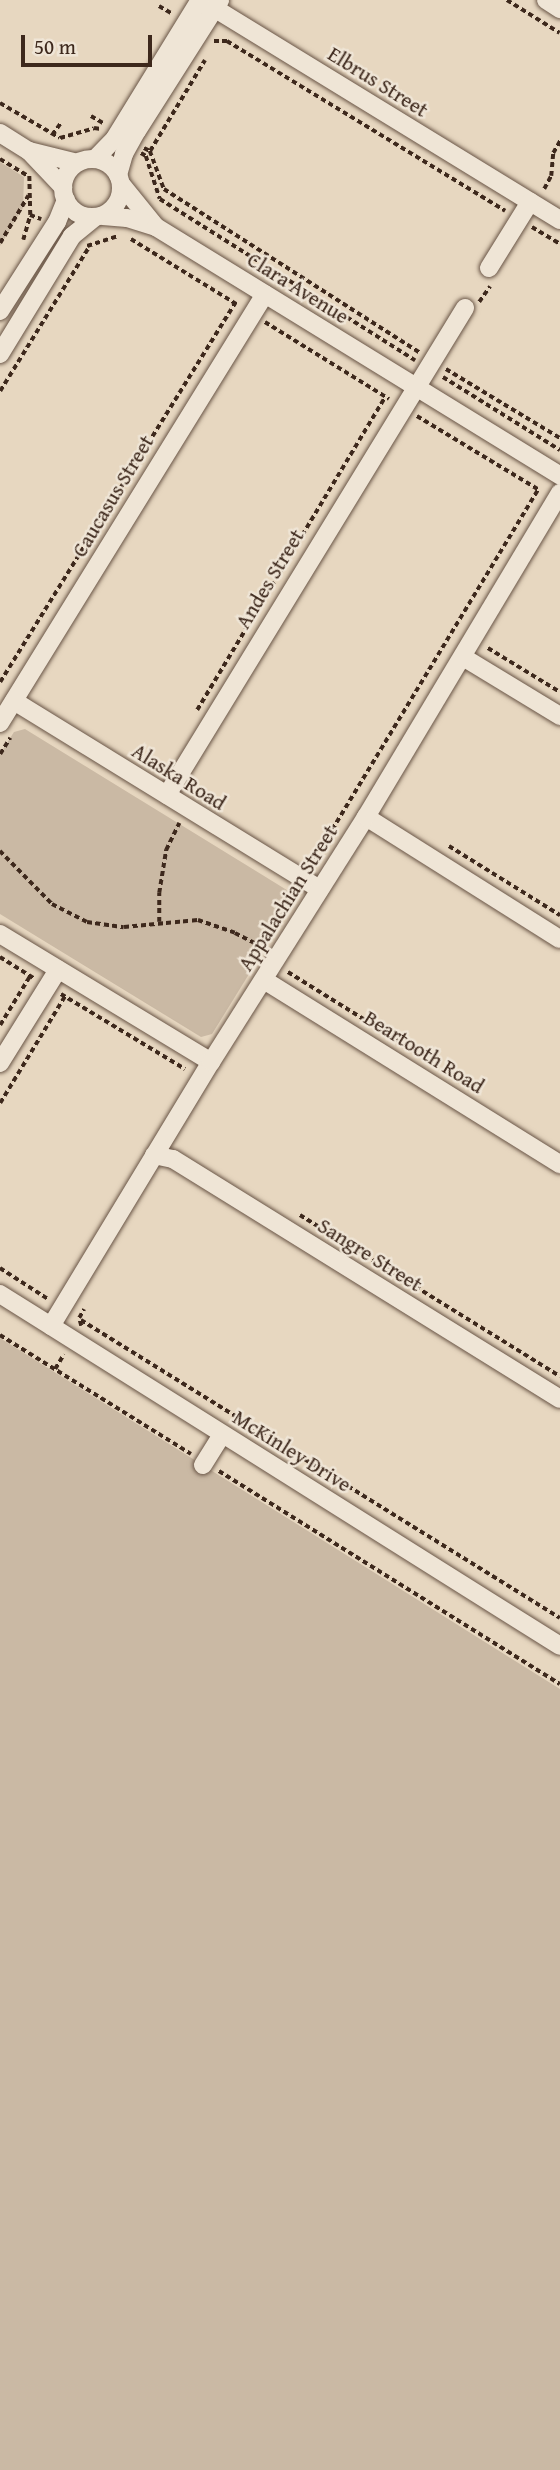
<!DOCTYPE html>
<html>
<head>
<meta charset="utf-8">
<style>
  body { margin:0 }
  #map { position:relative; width:560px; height:2470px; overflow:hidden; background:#e7d7c0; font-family:"Gentium Book Plus",serif }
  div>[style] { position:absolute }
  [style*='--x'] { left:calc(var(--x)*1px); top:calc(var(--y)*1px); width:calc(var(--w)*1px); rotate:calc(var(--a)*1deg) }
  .green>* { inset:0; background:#cab9a4 }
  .path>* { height:3.5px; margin-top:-1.75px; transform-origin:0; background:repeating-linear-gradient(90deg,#3d281c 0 5px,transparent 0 8.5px) }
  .roads { filter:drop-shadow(0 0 2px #685445) drop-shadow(0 0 2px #685445) }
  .minor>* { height:18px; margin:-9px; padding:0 9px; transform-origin:9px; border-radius:9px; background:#efe5d6 }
  .minor>.ring { margin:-9px; padding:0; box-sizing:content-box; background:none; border:18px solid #efe5d6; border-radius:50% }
  span { translate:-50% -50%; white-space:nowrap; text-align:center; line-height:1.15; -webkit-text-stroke:5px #efe5d6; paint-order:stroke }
  .street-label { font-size:21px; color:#3d281c }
  .scale { position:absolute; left:21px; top:35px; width:131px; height:32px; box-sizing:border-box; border:4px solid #3d281c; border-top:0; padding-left:9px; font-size:21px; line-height:24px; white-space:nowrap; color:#3d281c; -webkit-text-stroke:5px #efe5d6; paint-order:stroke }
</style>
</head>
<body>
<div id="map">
  <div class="green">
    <div style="clip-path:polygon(0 162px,24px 177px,23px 208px,0 246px)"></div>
    <div style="clip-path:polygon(25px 729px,290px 892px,293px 903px,212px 1034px,201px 1037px,0 914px,0 754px,14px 732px)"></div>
    <div style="clip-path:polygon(0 1338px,560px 1689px,560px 2470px,0 2470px)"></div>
  </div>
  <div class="path">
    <div style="--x:507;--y:0;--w:62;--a:31.9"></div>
    <div style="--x:159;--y:6;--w:16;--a:30"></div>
    <div style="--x:214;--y:41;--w:13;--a:0"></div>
    <div style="--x:227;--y:41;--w:326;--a:31.4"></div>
    <div style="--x:0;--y:103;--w:69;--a:30.3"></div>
    <div style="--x:60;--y:138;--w:35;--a:-16"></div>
    <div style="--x:94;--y:128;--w:7;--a:8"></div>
    <div style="--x:91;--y:116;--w:16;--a:30"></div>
    <div style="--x:52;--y:135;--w:14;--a:-54"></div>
    <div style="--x:144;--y:148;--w:7;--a:27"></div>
    <div style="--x:150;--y:151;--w:40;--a:69.8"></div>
    <div style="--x:164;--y:189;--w:303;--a:32.6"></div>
    <div style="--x:150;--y:151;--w:106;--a:-58.9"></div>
    <div style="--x:141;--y:153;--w:6;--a:31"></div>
    <div style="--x:146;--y:156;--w:45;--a:72"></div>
    <div style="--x:160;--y:199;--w:302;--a:32.3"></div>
    <div style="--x:0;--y:159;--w:31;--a:31"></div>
    <div style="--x:544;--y:189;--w:15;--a:-62"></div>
    <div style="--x:551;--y:176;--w:23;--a:-85"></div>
    <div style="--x:553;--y:153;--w:14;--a:-60"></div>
    <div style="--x:30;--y:215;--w:12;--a:20"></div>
    <div style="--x:532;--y:227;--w:33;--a:31"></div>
    <div style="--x:131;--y:239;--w:126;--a:31.7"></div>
    <div style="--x:23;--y:240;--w:26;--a:-74"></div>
    <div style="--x:30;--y:215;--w:40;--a:-91.4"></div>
    <div style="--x:0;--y:243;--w:55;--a:-59.2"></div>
    <div style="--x:87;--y:246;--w:33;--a:-18"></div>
    <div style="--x:479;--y:302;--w:19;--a:-55"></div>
    <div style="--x:265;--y:322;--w:146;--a:31.8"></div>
    <div style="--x:446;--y:369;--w:133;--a:31.2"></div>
    <div style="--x:443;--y:377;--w:138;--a:32"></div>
    <div style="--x:0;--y:391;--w:169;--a:-58.3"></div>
    <div style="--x:417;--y:416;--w:143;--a:31.2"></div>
    <div style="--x:488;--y:648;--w:84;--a:31.4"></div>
    <div style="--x:0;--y:682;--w:446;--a:-58.2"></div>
    <div style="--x:197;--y:710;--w:365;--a:-59"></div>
    <div style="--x:0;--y:754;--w:19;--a:-58"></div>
    <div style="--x:449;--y:846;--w:131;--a:31.9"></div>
    <div style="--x:0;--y:851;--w:74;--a:45.5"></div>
    <div style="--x:52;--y:904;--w:39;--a:27"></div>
    <div style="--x:87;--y:922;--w:37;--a:8"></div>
    <div style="--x:124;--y:927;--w:74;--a:-5.4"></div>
    <div style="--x:198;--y:920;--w:39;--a:19"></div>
    <div style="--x:235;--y:933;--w:34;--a:27"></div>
    <div style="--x:310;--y:866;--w:440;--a:-58.8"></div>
    <div style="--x:159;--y:922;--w:29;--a:-90"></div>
    <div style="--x:159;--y:893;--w:44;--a:-80.8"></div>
    <div style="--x:166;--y:850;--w:30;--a:-64"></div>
    <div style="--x:0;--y:957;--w:40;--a:32"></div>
    <div style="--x:288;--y:972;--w:131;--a:31.9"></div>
    <div style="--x:61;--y:994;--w:145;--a:31.2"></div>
    <div style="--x:0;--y:1025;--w:57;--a:-58.5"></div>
    <div style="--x:0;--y:1103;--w:125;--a:-58.7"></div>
    <div style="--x:300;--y:1215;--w:306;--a:31.8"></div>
    <div style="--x:0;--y:1268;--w:57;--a:32.9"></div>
    <div style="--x:81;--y:1320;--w:564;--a:31.89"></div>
    <div style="--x:81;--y:1326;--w:8;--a:-104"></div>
    <div style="--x:79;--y:1318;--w:10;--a:-61"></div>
    <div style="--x:0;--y:1335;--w:225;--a:31.9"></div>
    <div style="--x:55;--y:1369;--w:17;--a:-59"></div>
    <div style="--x:219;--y:1471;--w:402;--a:32"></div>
  </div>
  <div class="roads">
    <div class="minor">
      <div style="--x:201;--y:0;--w:421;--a:31.5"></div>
      <div style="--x:546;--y:0;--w:17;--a:33"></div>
      <div style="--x:0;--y:133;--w:34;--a:32"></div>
      <div style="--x:29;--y:151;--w:49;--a:14"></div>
      <div style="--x:29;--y:151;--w:50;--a:46.6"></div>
      <div class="ring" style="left:63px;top:159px;width:40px;height:40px"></div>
      <div style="--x:95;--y:159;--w:29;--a:-46"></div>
      <div style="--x:115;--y:138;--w:162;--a:-58.4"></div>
      <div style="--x:118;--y:175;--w:22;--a:-74"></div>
      <div style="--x:124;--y:154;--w:26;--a:-61"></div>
      <div style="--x:137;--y:131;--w:155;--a:-57.6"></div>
      <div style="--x:121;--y:184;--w:55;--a:50.9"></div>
      <div style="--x:103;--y:216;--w:24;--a:5"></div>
      <div style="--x:127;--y:218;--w:30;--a:17"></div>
      <div style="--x:156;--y:227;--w:475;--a:31.6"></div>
      <div style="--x:489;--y:268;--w:78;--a:-58.2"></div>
      <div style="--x:0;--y:311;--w:106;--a:-57.4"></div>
      <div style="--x:57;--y:222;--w:24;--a:-68"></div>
      <div style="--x:0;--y:354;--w:138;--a:-58.6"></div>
      <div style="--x:72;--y:236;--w:28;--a:-39"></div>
      <div style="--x:463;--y:657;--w:114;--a:31.3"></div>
      <div style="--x:14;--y:701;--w:359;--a:31.6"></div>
      <div style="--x:0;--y:723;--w:504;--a:-58.3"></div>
      <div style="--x:167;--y:795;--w:571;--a:-58.54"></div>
      <div style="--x:366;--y:817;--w:229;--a:32.2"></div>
      <div style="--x:0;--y:934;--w:247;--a:31.2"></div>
      <div style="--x:264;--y:980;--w:349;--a:31.9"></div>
      <div style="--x:0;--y:1063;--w:110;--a:-58.1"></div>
      <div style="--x:154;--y:1155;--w:19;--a:12"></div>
      <div style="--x:173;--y:1159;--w:455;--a:31.8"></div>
      <div style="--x:0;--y:1294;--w:661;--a:32.15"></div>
      <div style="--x:51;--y:1326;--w:309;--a:-58.8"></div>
      <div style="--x:211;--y:1062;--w:290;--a:-57.7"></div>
      <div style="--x:366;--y:817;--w:378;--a:-59.1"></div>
      <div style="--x:203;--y:1465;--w:36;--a:-58"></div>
    </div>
  </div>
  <div class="street-label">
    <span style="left:378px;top:82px;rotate:32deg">Elbrus Street</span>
    <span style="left:298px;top:288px;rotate:32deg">Clara Avenue</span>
    <span style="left:113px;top:496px;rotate:-59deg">Caucasus Street</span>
    <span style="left:270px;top:579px;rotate:-59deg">Andes Street</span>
    <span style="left:179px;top:777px;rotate:32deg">Alaska Road</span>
    <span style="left:288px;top:898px;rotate:-58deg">Appalachian Street</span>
    <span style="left:424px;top:1052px;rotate:32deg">Beartooth Road</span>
    <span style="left:370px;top:1255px;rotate:32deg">Sangre Street</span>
    <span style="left:292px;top:1451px;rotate:32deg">McKinley Drive</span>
  </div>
  <div class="scale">50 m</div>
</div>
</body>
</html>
